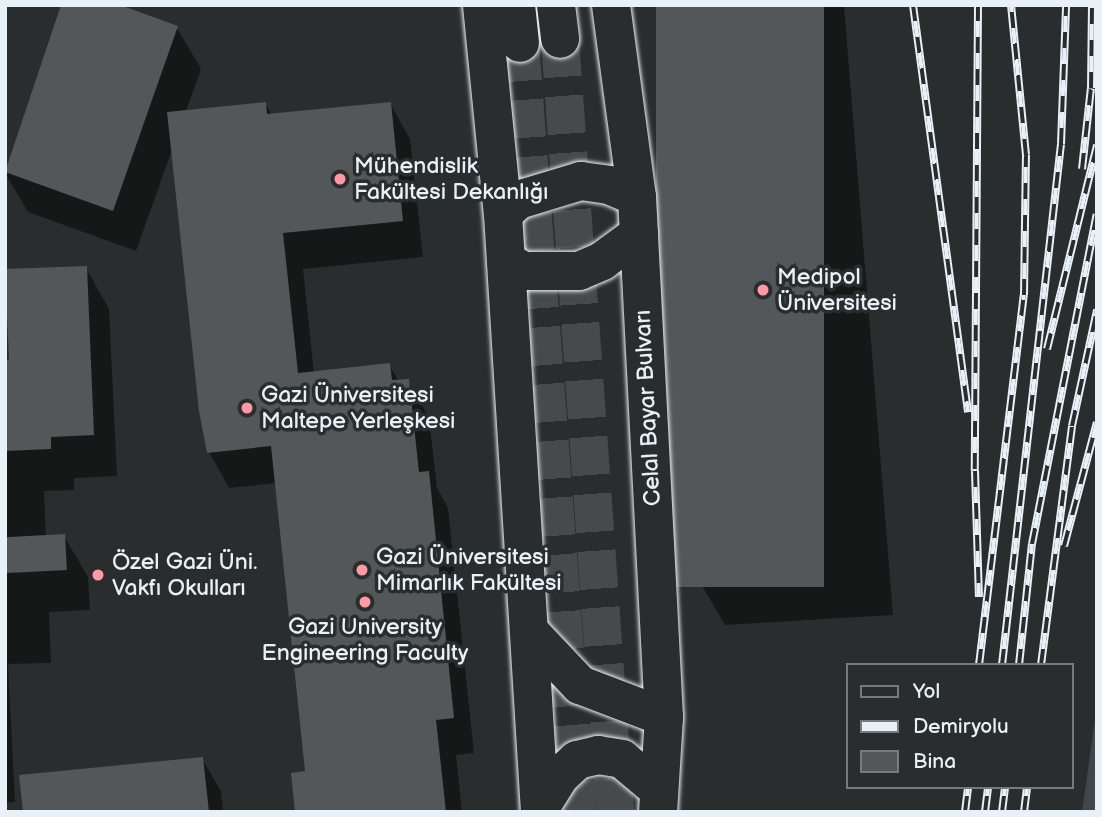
<!DOCTYPE html>
<html>
<head>
<meta charset="utf-8">
<style>
  body { margin:0 }
  #map { position:relative; width:1102px; height:817px; overflow:hidden; background:#2a2d2e; font-family:"Balsamiq Sans",sans-serif }
  div>[style] { position:absolute }
  [style*='--x'] { left:calc(var(--x)*1px); top:calc(var(--y)*1px); width:calc(var(--w)*1px); rotate:calc(var(--a)*1deg) }
  .green>* { inset:0; background:#424648 }
  .shadow>* { inset:0; background:#0007 }
  .building>* { inset:0; background:#535759; transform-origin:0 0 }
  .major-tunnel>* { height:38px; margin-top:-19px; transform-origin:0; background:repeating-linear-gradient(90deg,#464a4c 0 38px,transparent 0 57px) }
  .roads { filter:drop-shadow(0 0 2px #e8f1f8) drop-shadow(0 0 2px #e8f1f8) }
  .major>* { height:38px; margin:-19px; padding:0 19px; transform-origin:19px; border-radius:19px; background:#2a2d2e }
  .rail>* { height:8px; margin-top:-4px; transform-origin:0; background:repeating-linear-gradient(90deg,#2a2d2e 0 16px,#e8f1f8 0 32px); box-sizing:border-box; border-block:2px solid #e8f1f8 }
  .dots>* { width:19px; height:19px; translate:-50% -50%; box-sizing:border-box; border:4px solid #2a2d2e; border-radius:50% }
  span { translate:-50% -50%; white-space:nowrap; text-align:center; line-height:1.15; -webkit-text-stroke:7px #2a2d2e; paint-order:stroke }
  .poi-label { font-size:23px; color:#e8f1f8 }
  .left { translate:0 -50%; text-align:left }
  .street-label { font-size:23px; color:#e8f1f8 }
  .frame { position:absolute; inset:0; border:7px solid #e8f1f8; pointer-events:none }
  .legend { position:absolute; left:846px; top:663px; width:228px; height:126px; box-sizing:border-box; background:#2a2d2e; border:2px solid #767b7f; margin:0; padding:9px 12px; list-style:none; font-size:21px; color:#e8f1f8 }
  .legend li { display:flex; align-items:center; gap:14px; height:35px }
  .legend b { width:35px; border:2px solid #767b7f }
</style>
</head>
<body>
<div id="map">
  <div class="green">
    <div style="clip-path:polygon(1097px 706px,1097px 812px,1082px 812px)"></div>
  </div>
  <div class="shadow">
    <div style="clip-path:polygon(63px 5px,177px 28px,201px 69px,186px 111px,265px 103px,272px 115px,390px 103px,410px 139px,423px 257px,303px 269px,314px 373px,389px 365px,399px 381px,408px 381px,429px 417px,437px 488px,448px 508px,474px 753px,456px 755px,462px 812px,296px 812px,307px 773px,276px 483px,229px 488px,209px 452px,173px 147px,136px 251px,28px 212px,5px 173px)"></div>
    <div style="clip-path:polygon(658px 5px,844px 5px,893px 615px,725px 625px,701px 584px)"></div>
    <div style="clip-path:polygon(86px 268px,109px 309px,117px 476px,74px 478px,74px 490px,44px 491px,46px 537px,64px 536px,88px 577px,90px 610px,49px 612px,51px 663px,8px 664px,15px 802px,5px 803px,5px 362px,11px 362px)"></div>
    <div style="clip-path:polygon(202px 759px,221px 791px,223px 812px,25px 812px)"></div>
  </div>
  <div class="building">
    <div style="clip-path:polygon(61px 5px,120px 5px,178px 26px,113px 211px,5px 172px)"></div>
    <div style="left:656px;top:5px;width:168px;height:582px"></div>
    <div style="clip-path:polygon(266px 102px,267px 114px,391px 102px,403px 221px,283px 233px,298px 373px,390px 363px,392px 380px,409px 379px,419px 472px,429px 471px,454px 718px,436px 720px,446px 812px,295px 812px,291px 773px,305px 771px,271px 446px,207px 453px,199px 411px,167px 112px)"></div>
    <div style="clip-path:polygon(87px 266px,94px 435px,51px 437px,51px 449px,5px 451px,5px 360px,9px 360px,5px 269px)"></div>
    <div style="left:65px;top:534px;width:36px;height:60px;rotate:87deg"></div>
    <div style="clip-path:polygon(203px 757px,209px 812px,23px 812px,19px 775px)"></div>
  </div>
  <div class="major-tunnel">
    <div style="--x:560;--y:39;--w:775;--a:85.93"></div>
    <div style="--x:520;--y:43;--w:771;--a:85.76"></div>
  </div>
  <div class="roads">
    <div class="major">
      <div style="--x:482;--y:5;--w:210;--a:84.3"></div>
      <div style="--x:503;--y:214;--w:599;--a:86.46"></div>
      <div style="--x:516;--y:5;--w:38;--a:84"></div>
      <div style="--x:556;--y:5;--w:34;--a:83"></div>
      <div style="--x:611;--y:5;--w:194;--a:82.3"></div>
      <div style="--x:637;--y:197;--w:521;--a:87.03"></div>
      <div style="--x:664;--y:717;--w:95;--a:93.6"></div>
      <div style="--x:503;--y:214;--w:21;--a:-43"></div>
      <div style="--x:518;--y:200;--w:66;--a:-16.8"></div>
      <div style="--x:581;--y:181;--w:28;--a:8"></div>
      <div style="--x:609;--y:185;--w:30;--a:23"></div>
      <div style="--x:506;--y:261;--w:20;--a:30"></div>
      <div style="--x:523;--y:271;--w:56;--a:0"></div>
      <div style="--x:579;--y:271;--w:25;--a:-23"></div>
      <div style="--x:602;--y:261;--w:46;--a:-36.1"></div>
      <div style="--x:530;--y:632;--w:73;--a:46.7"></div>
      <div style="--x:580;--y:685;--w:90;--a:20.9"></div>
      <div style="--x:540;--y:808;--w:39;--a:-58"></div>
      <div style="--x:561;--y:775;--w:22;--a:-43"></div>
      <div style="--x:577;--y:760;--w:22;--a:-13"></div>
      <div style="--x:598;--y:755;--w:24;--a:9"></div>
      <div style="--x:622;--y:759;--w:47;--a:39.8"></div>
    </div>
  </div>
  <div class="rail">
    <div style="--x:913;--y:5;--w:411;--a:82.3"></div>
    <div style="--x:978;--y:5;--w:466;--a:90.4"></div>
    <div style="--x:975;--y:471;--w:126;--a:88.2"></div>
    <div style="--x:1082;--y:169;--w:81;--a:-83.7"></div>
    <div style="--x:1091;--y:88;--w:83;--a:-89.3"></div>
    <div style="--x:1047;--y:349;--w:210;--a:-76.2"></div>
    <div style="--x:1064;--y:546;--w:128;--a:-75.1"></div>
    <div style="--x:979;--y:665;--w:373;--a:-83.1"></div>
    <div style="--x:1024;--y:295;--w:140;--a:-89.2"></div>
    <div style="--x:1026;--y:155;--w:151;--a:-95.7"></div>
    <div style="--x:1002;--y:665;--w:524;--a:-83.54"></div>
    <div style="--x:1061;--y:144;--w:139;--a:-87.9"></div>
    <div style="--x:1019;--y:665;--w:122;--a:-83.9"></div>
    <div style="--x:1032;--y:544;--w:336;--a:-78.9"></div>
    <div style="--x:1041;--y:665;--w:241;--a:-82.6"></div>
    <div style="--x:1072;--y:426;--w:119;--a:-77.8"></div>
    <div style="--x:965;--y:812;--w:25;--a:-83"></div>
    <div style="--x:985;--y:812;--w:25;--a:-83"></div>
    <div style="--x:1002;--y:812;--w:25;--a:-83"></div>
    <div style="--x:1024;--y:812;--w:25;--a:-83"></div>
  </div>
  <div class="dots">
    <div style="left:340px;top:179px;background:#ff9aa2"></div>
    <div style="left:763px;top:290px;background:#ff9aa2"></div>
    <div style="left:247px;top:408px;background:#ff9aa2"></div>
    <div style="left:362px;top:570px;background:#ff9aa2"></div>
    <div style="left:98px;top:575px;background:#ff9aa2"></div>
    <div style="left:365px;top:602px;background:#ff9aa2"></div>
  </div>
  <div class="poi-label">
    <span class="left" style="left:354px;top:179px">Mühendislik<br>Fakültesi Dekanlığı</span>
    <span class="left" style="left:777px;top:290px">Medipol<br>Üniversitesi</span>
    <span class="left" style="left:261px;top:408px">Gazi Üniversitesi<br>Maltepe Yerleşkesi</span>
    <span class="left" style="left:376px;top:570px">Gazi Üniversitesi<br>Mimarlık Fakültesi</span>
    <span class="left" style="left:112px;top:575px">Özel Gazi Üni.<br>Vakfı Okulları</span>
    <span style="left:365px;top:640px">Gazi University<br>Engineering Faculty</span>
  </div>
  <div class="street-label">
    <span style="left:648px;top:408px;rotate:-93deg">Celal Bayar Bulvarı</span>
  </div>
  <div class="frame"></div>
  <ul class="legend">
  <li><b style="height:9px;background:#2a2d2e"></b>Yol</li>
  <li><b style="height:9px;background:#e8f1f8"></b>Demiryolu</li>
  <li><b style="height:19px;background:#535759"></b>Bina</li>
  </ul>
</div>
</body>
</html>
